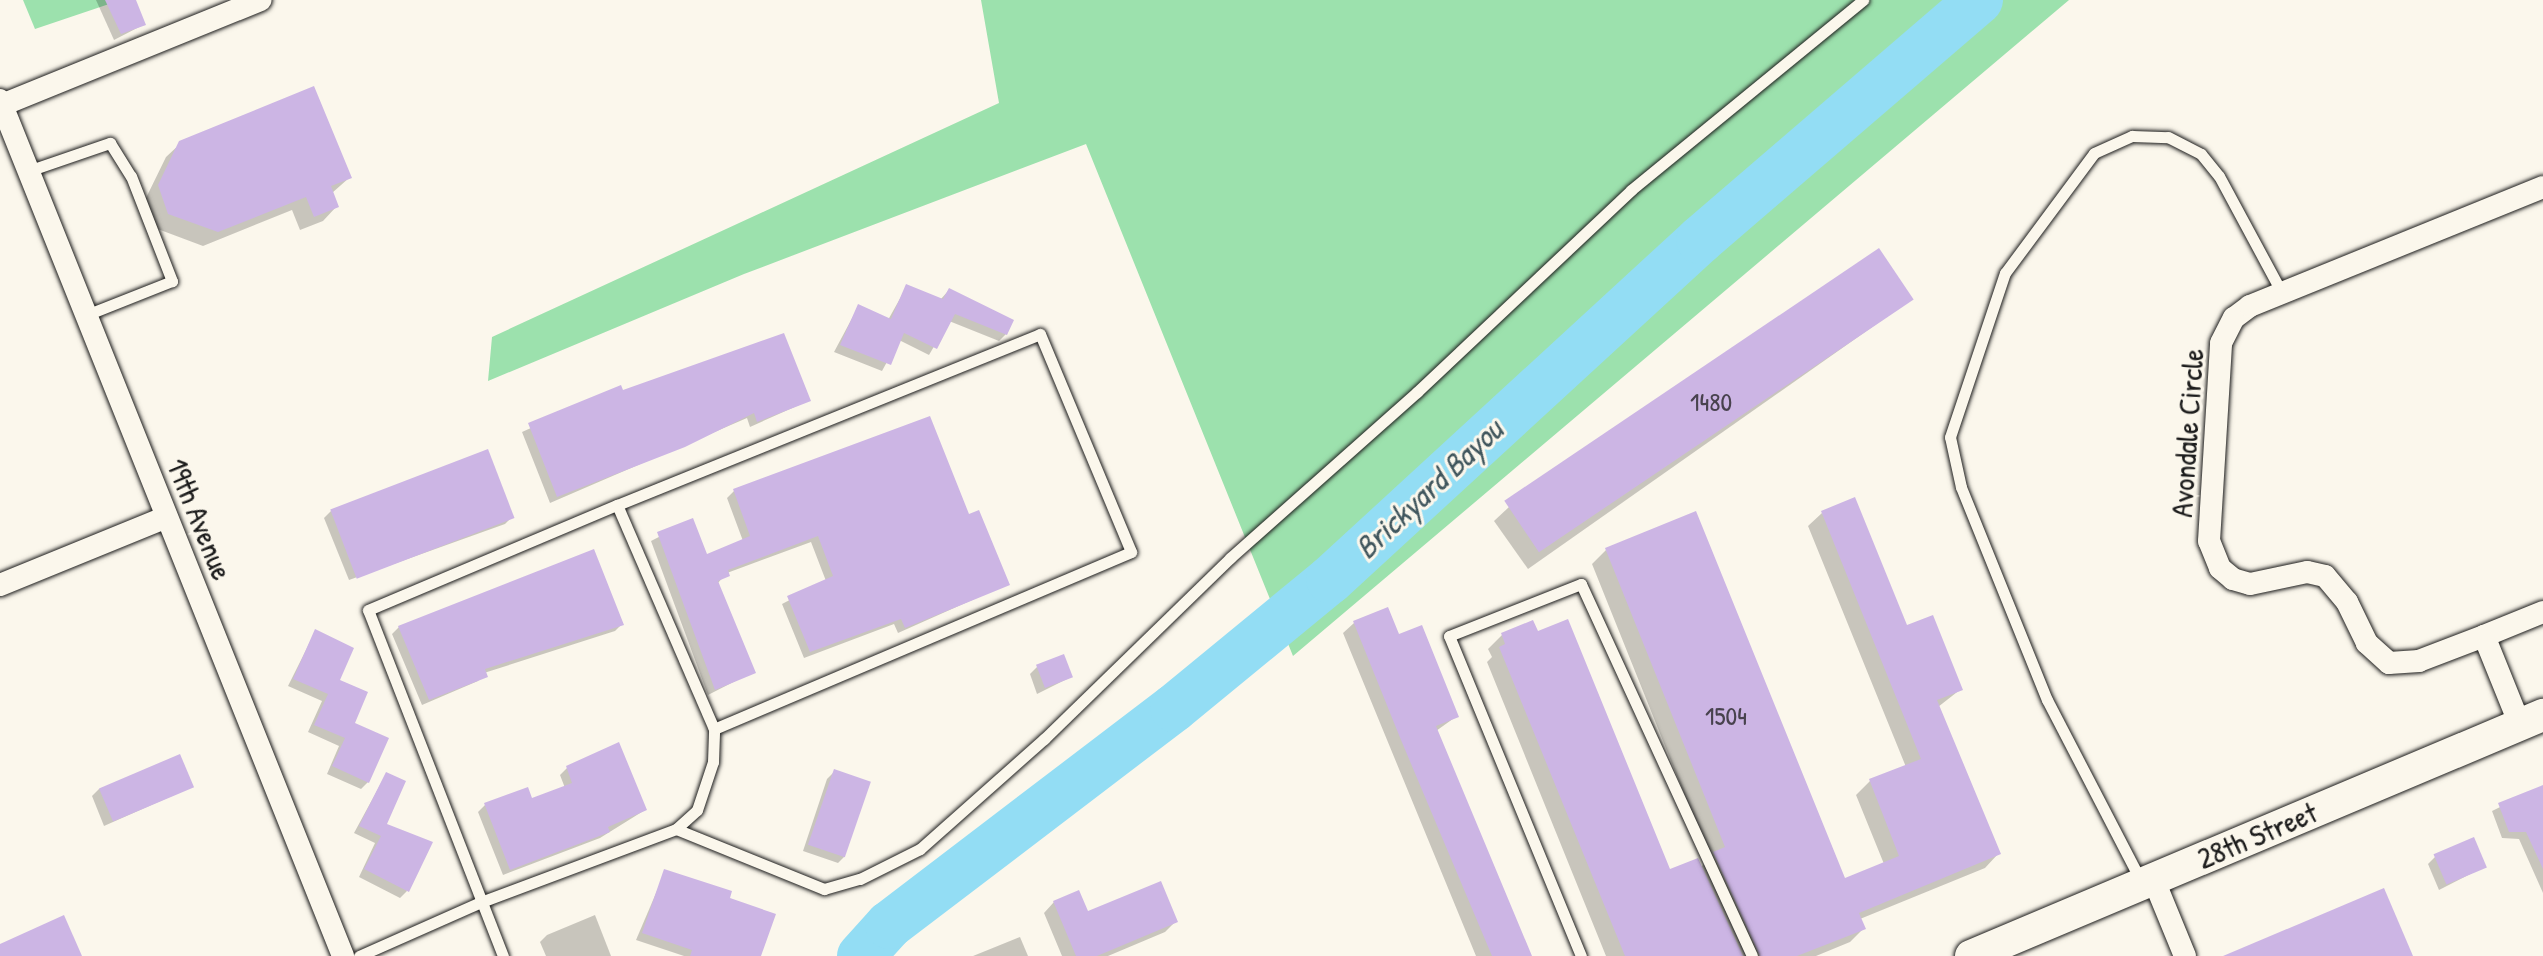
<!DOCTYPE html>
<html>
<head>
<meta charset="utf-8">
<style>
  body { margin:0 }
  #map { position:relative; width:2543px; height:956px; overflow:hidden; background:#fbf7ec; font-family:"Patrick Hand",sans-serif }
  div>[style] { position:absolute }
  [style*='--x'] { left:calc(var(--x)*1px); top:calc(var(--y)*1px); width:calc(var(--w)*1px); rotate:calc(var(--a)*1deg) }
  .green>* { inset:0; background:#9ce1ad }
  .shadow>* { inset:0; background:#0003 }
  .river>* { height:48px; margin:-24px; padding:0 24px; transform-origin:24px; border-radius:24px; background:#93ddf4 }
  .building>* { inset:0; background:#ccb5e4; transform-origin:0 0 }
  .roads { filter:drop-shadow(0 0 2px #1c1c1c) drop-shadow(0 0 2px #1c1c1c) }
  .service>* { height:11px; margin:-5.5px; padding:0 5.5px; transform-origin:5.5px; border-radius:5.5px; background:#fbf7ec }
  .minor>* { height:22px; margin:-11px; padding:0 11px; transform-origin:11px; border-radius:11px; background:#fbf7ec }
  .secondary>* { height:32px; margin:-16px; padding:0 16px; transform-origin:16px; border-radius:16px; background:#fbf7ec }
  span { translate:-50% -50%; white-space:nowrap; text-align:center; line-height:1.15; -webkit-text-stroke:6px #fbf7ec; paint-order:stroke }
  .number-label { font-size:26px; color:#48424e }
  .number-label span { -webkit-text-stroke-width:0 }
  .street-label { font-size:30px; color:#1c1c1c }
  .water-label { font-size:32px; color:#40565d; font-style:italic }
</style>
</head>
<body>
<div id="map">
  <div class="green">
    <div style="clip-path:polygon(23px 0,121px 0,35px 29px)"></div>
    <div style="clip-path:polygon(981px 0,2069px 0,1293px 656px,1086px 144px,744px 274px,488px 381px,492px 337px,999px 103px)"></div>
  </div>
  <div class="shadow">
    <div style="clip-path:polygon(96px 0,134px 0,143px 25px,114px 40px)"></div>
    <div style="clip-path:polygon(181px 143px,349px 178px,332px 193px,337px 206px,323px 221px,300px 230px,292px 210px,203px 246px,155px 228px,145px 200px,166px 157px)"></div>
    <div style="clip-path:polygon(907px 286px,940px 300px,949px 290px,1006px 334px,999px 341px,949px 321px,929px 355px,899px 340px,882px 371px,834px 352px,858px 307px,888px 320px)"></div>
    <div style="clip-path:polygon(1912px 299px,1528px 569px,1494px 521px,1509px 507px)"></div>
    <div style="clip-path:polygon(620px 388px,622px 393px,808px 401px,750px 427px,747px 418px,550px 503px,522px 432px)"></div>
    <div style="clip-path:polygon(929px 418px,968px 516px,1008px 584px,898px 633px,894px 624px,804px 658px,782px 604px,826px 581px,811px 542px,727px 573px,717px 584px,753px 672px,708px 695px,651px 541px,692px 520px,706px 556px,743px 541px,727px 498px,734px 491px)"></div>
    <div style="clip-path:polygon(487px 451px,512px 517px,505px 524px,349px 580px,324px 518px,331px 511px)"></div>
    <div style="clip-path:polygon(1822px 513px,1906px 628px,1961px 689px,1938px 707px,1998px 854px,1985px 868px,1860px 919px,1863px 929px,1850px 942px,1816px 956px,1606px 956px,1487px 662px,1492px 657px,1488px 649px,1502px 635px,1669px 872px,1700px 868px,1710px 858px,1592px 564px,1606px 550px,1844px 881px,1884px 864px,1856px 795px,1870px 781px,1906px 767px,1808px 526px)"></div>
    <div style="clip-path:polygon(1354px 623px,1398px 636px,1457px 716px,1436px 731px,1529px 956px,1476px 956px,1343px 633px)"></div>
    <div style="clip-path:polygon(622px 624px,615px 631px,484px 673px,478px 681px,422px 705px,392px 634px,399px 627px)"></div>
    <div style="clip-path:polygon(315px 632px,352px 724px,368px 782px,361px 789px,327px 774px,339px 746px,308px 732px,322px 701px,288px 686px)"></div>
    <div style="clip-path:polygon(1037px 667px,1071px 677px,1037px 694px,1030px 674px)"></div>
    <div style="clip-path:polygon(567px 768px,645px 810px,600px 838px,503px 875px,478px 812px,485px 805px,531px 800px,565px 788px,560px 775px)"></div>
    <div style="clip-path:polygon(834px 772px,845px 856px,838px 863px,803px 851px,827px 779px)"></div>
    <div style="clip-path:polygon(386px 774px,384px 825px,407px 891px,400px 898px,359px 877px,375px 843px,354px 833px)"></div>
    <div style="clip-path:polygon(2543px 786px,2543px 893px,2519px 839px,2502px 838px,2492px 811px)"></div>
    <div style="clip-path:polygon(192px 787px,104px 826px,92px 796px,99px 789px)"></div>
    <div style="clip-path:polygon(2435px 857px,2484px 867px,2439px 890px,2428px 864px)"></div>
    <div style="clip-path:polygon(665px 872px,727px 899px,759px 956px,684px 956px,636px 940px)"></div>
    <div style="clip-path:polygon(1054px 902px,1087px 913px,1175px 922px,1165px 932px,1108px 956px,1062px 956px,1044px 913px)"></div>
    <div style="clip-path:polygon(595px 915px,611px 956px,546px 956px,540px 942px,547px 935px)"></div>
    <div style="clip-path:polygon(1020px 937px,1028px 956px,973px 956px)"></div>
  </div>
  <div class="river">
    <div style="--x:861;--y:956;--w:42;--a:-47.9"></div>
    <div style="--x:889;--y:925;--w:358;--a:-37.3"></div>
    <div style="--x:1174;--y:708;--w:202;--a:-39.4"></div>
    <div style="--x:1330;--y:580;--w:502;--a:-42.58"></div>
    <div style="--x:1700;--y:240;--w:368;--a:-40.7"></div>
  </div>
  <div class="building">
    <div style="clip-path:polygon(105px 0,136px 0,146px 25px,121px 34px)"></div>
    <div style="clip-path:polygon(314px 86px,352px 178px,331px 186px,339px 207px,314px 217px,306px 197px,218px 232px,168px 214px,158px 185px,179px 141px)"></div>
    <div style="left:1879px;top:248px;width:62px;height:452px;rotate:56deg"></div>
    <div style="clip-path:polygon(906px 284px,943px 299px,949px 288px,1014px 320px,1007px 335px,955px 314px,937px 349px,904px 333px,891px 365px,840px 345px,858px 304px,891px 319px)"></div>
    <div style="clip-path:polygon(784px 333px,811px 401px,757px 422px,754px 413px,685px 447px,557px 497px,528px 423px,621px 385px,623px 390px)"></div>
    <div style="clip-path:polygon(930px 416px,969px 514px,979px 510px,1010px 585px,905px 628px,901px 619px,810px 652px,787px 596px,833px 576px,818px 536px,728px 570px,730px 576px,718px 581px,756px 673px,715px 690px,657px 532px,693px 518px,707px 554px,750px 536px,733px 489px)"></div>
    <div style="left:488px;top:449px;width:74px;height:169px;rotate:69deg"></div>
    <div style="clip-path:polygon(1855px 497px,1907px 625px,1933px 615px,1963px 690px,1937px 700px,2001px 854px,1859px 913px,1866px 929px,1797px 956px,1760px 956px,1713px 852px,1725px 847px,1605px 548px,1696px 511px,1845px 878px,1899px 856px,1869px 779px,1921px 759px,1821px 511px)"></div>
    <div style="clip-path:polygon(594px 549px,624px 625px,485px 669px,488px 677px,429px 700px,398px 626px)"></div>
    <div style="clip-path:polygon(1388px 607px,1399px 634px,1422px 625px,1459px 717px,1436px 726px,1532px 956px,1492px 956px,1401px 740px,1353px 621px)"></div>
    <div style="clip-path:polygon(1568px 619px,1670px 869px,1698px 858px,1743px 956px,1625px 956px,1499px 647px,1505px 644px,1501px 633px,1533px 620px,1538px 631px)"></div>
    <div style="clip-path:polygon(315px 629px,354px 648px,340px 680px,368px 692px,355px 723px,389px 738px,369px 783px,332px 766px,345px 738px,314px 725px,328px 694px,293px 679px)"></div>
    <div style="left:1064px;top:654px;width:25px;height:30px;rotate:69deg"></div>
    <div style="clip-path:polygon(619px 742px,647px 810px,608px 827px,610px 832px,510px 870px,484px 803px,528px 787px,532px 798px,572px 783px,566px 766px)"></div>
    <div style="left:180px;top:754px;width:36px;height:88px;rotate:67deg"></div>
    <div style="left:834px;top:769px;width:39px;height:80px;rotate:19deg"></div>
    <div style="clip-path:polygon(386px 772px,406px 781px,387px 824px,433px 842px,409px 892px,364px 869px,381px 836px,359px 826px)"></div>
    <div style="clip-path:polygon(2543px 785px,2543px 869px,2526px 832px,2509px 832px,2498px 803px)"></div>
    <div style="left:2474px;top:837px;width:33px;height:44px;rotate:67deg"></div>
    <div style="clip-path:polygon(664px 869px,732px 891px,730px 898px,776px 914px,761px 956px,690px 956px,692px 950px,642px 933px)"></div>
    <div style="clip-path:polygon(1161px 881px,1178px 922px,1097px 956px,1076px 956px,1053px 901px,1079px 890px,1088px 911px)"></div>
    <div style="clip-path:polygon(2384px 888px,2413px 956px,2223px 956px)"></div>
    <div style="clip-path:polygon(64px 915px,82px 956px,0 956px,0 944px)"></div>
  </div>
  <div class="roads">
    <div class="service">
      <div style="--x:28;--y:171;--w:87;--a:-18.9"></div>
      <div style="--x:110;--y:143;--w:39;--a:58"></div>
      <div style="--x:131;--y:176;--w:113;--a:68.7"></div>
      <div style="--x:172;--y:281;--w:92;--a:158.4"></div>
      <div style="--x:676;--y:829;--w:28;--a:-42"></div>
      <div style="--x:697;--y:810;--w:51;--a:-71.6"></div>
      <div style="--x:713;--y:762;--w:33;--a:-88"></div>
      <div style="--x:2142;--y:883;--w:206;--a:-117.4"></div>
      <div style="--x:2047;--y:700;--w:230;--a:-112"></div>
      <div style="--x:1961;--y:487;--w:51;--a:-102.4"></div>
      <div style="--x:1950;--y:437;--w:173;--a:-71.5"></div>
      <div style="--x:2005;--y:273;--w:149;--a:-53.4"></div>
      <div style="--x:2094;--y:153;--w:42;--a:-24.1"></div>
      <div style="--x:2132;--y:136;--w:36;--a:2"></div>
      <div style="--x:2168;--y:137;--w:37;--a:27"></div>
      <div style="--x:2201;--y:154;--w:28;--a:51"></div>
      <div style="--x:2219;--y:176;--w:133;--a:61.7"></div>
      <div style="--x:359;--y:956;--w:133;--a:-23.9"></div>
      <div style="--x:481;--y:902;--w:208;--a:-20.5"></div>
      <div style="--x:676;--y:829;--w:160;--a:22.1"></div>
      <div style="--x:824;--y:889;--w:37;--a:-16"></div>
      <div style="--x:860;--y:879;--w:67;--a:-26.6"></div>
      <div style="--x:920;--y:849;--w:166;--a:-41.6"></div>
      <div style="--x:1044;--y:739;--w:260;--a:-44.2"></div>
      <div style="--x:1230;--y:558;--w:250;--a:-41.6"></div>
      <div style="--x:1417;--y:392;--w:294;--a:-43.3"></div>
      <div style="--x:1631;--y:190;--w:300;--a:-39.3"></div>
      <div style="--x:503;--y:956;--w:371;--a:-111.3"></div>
      <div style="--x:368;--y:610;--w:270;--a:-22.9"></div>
      <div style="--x:617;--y:505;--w:456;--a:-22"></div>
      <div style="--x:1040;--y:334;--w:236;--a:67.3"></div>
      <div style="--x:1131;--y:552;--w:453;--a:157"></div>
      <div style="--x:714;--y:729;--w:244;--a:-113.4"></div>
      <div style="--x:1581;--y:956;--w:346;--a:-112.4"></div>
      <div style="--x:1449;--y:636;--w:142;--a:-21.5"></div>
      <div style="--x:1581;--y:584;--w:409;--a:65.3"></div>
    </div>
    <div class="minor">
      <div style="--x:0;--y:100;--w:922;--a:68.16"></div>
      <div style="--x:2;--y:105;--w:279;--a:-22.1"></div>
      <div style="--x:0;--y:585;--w:180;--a:-22.2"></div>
      <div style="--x:2484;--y:636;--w:64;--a:-22.1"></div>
      <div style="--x:2520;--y:725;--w:96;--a:-112"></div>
      <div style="--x:2484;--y:636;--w:70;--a:159"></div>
      <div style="--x:2419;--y:661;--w:30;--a:176"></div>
      <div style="--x:2389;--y:663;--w:30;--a:-138"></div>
      <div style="--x:2367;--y:643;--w:46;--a:-116"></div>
      <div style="--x:2347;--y:602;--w:34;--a:-130"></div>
      <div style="--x:2325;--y:576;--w:18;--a:-167"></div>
      <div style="--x:2307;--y:572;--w:58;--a:168.1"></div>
      <div style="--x:2250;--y:584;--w:18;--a:-164"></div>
      <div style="--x:2233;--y:579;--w:17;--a:-140"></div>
      <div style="--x:2220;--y:568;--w:29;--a:-112"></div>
      <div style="--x:2209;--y:541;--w:198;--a:-86.5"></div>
      <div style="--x:2221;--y:343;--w:28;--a:-63"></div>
      <div style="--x:2234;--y:318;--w:20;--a:-37"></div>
      <div style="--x:2250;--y:306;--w:316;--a:-22.1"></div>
      <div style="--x:2153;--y:878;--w:84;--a:67.7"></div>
    </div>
    <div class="secondary">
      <div style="--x:1971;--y:956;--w:621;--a:-22.85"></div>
    </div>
  </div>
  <div class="number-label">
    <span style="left:1711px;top:402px">1480</span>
    <span style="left:1726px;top:716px">1504</span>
  </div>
  <div class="street-label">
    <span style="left:2187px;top:433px;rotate:-86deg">Avondale Circle</span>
    <span style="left:200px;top:519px;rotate:68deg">19th Avenue</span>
    <span style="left:2257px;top:835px;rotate:-23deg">28th Street</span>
  </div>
  <div class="water-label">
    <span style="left:1429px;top:489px;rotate:-43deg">Brickyard Bayou</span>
  </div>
</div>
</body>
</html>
